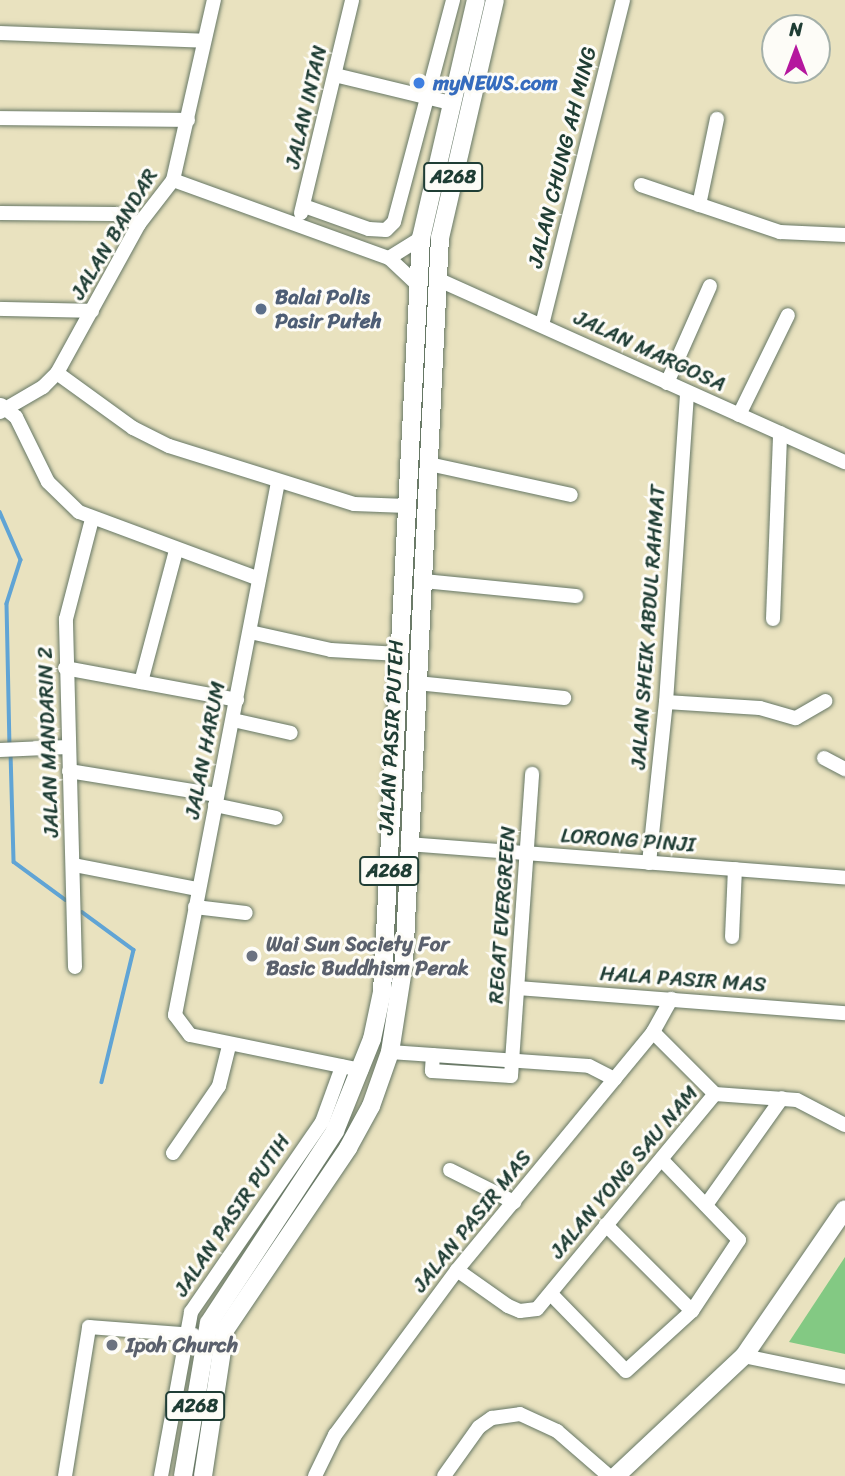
<!DOCTYPE html>
<html>
<head>
<meta charset="utf-8">
<style>
  body { margin:0 }
  #map { position:relative; width:845px; height:1476px; overflow:hidden; background:#e9e2bf; font-family:Sriracha,sans-serif }
  div>[style] { position:absolute }
  [style*='--x'] { left:calc(var(--x)*1px); top:calc(var(--y)*1px); width:calc(var(--w)*1px); rotate:calc(var(--a)*1deg) }
  .green>* { inset:0; background:#83c983 }
  .stream>* { height:3.5px; margin:-1.75px; padding:0 1.75px; transform-origin:1.75px; border-radius:1.75px; background:#60a4d5 }
  .roads { filter:drop-shadow(0 0 2px #667765) drop-shadow(0 0 2px #667765) }
  .minor>* { height:14px; margin:-7px; padding:0 7px; transform-origin:7px; border-radius:7px; background:#fff }
  .major>* { height:18px; margin:-9px; padding:0 9px; transform-origin:9px; border-radius:9px; background:#fff }
  .dots>* { width:19px; height:19px; translate:-50% -50%; box-sizing:border-box; border:4px solid #fdfcf7; border-radius:50% }
  span { translate:-50% -50%; white-space:nowrap; text-align:center; line-height:1.15; -webkit-text-stroke:6px #fdfcf7; paint-order:stroke }
  .shield-label span { padding:2px 5px; background:#fdfcf7; border:2px solid; border-radius:5px; -webkit-text-stroke-width:0 }
  .shield-label { font-size:19px; color:#1f3d34; font-weight:700 }
  .shop-label { font-size:21px; color:#366cbe; font-weight:700 }
  .left { translate:0 -50%; text-align:left }
  .street-label { font-size:21px; color:#1f3d34 }
  .service-label { font-size:21px; color:#4e5e75; font-weight:700 }
  .worship-label { font-size:21px; color:#5b616d; font-weight:700 }
  .north { position:absolute; left:761px; top:14px; width:70px; height:70px; box-sizing:border-box; background:#fdfcf7; border:2px solid #a4b0a9; border-radius:50%; rotate:0deg; font-size:19px; font-weight:700; line-height:28px; text-align:center; color:#1f3d34 }
  .north::after { content:''; display:block; margin:auto; width:24px; height:32px; background:#b5179e; clip-path:polygon(50% 0,100% 100%,50% 72%,0 100%) }
</style>
</head>
<body>
<div id="map">
  <div class="green">
    <div style="clip-path:polygon(845px 1257px,845px 1354px,789px 1342px)"></div>
  </div>
  <div class="stream">
    <div style="--x:0;--y:512;--w:52;--a:66.4"></div>
    <div style="--x:21;--y:560;--w:46;--a:107.7"></div>
    <div style="--x:7;--y:604;--w:141;--a:88.8"></div>
    <div style="--x:11;--y:753;--w:109;--a:88.4"></div>
    <div style="--x:14;--y:862;--w:64;--a:36.2"></div>
    <div style="--x:82;--y:912;--w:64;--a:36.2"></div>
    <div style="--x:134;--y:950;--w:136;--a:103.6"></div>
  </div>
  <div class="roads">
    <div class="minor">
      <div style="--x:0;--y:33;--w:204;--a:2.2"></div>
      <div style="--x:335;--y:75;--w:119;--a:13.6"></div>
      <div style="--x:0;--y:118;--w:188;--a:0.6"></div>
      <div style="--x:173;--y:180;--w:230;--a:19.9"></div>
      <div style="--x:389;--y:258;--w:40;--a:43"></div>
      <div style="--x:641;--y:185;--w:147;--a:18.7"></div>
      <div style="--x:780;--y:232;--w:65;--a:2.6"></div>
      <div style="--x:699;--y:205;--w:88;--a:-78.2"></div>
      <div style="--x:304;--y:206;--w:69;--a:19.5"></div>
      <div style="--x:369;--y:229;--w:17;--a:3"></div>
      <div style="--x:386;--y:230;--w:11;--a:-45"></div>
      <div style="--x:394;--y:222;--w:230;--a:-75.1"></div>
      <div style="--x:0;--y:213;--w:115;--a:0.5"></div>
      <div style="--x:115;--y:214;--w:26;--a:23"></div>
      <div style="--x:301;--y:213;--w:219;--a:-76.5"></div>
      <div style="--x:389;--y:258;--w:38;--a:-32"></div>
      <div style="--x:437;--y:279;--w:447;--a:24.2"></div>
      <div style="--x:0;--y:309;--w:92;--a:1.2"></div>
      <div style="--x:542;--y:325;--w:335;--a:-76"></div>
      <div style="--x:57;--y:373;--w:94;--a:35.9"></div>
      <div style="--x:133;--y:428;--w:40;--a:26.6"></div>
      <div style="--x:169;--y:446;--w:194;--a:17.4"></div>
      <div style="--x:354;--y:504;--w:53;--a:2.2"></div>
      <div style="--x:667;--y:383;--w:106;--a:-66.1"></div>
      <div style="--x:1;--y:405;--w:19;--a:39"></div>
      <div style="--x:16;--y:417;--w:72;--a:63.8"></div>
      <div style="--x:48;--y:482;--w:43;--a:44.1"></div>
      <div style="--x:79;--y:512;--w:192;--a:20.4"></div>
      <div style="--x:0;--y:412;--w:50;--a:-30.2"></div>
      <div style="--x:43;--y:387;--w:20;--a:-45"></div>
      <div style="--x:57;--y:373;--w:170;--a:-61.2"></div>
      <div style="--x:139;--y:224;--w:56;--a:-52.3"></div>
      <div style="--x:173;--y:180;--w:185;--a:-77.2"></div>
      <div style="--x:739;--y:415;--w:111;--a:-63.9"></div>
      <div style="--x:429;--y:464;--w:145;--a:12.3"></div>
      <div style="--x:278;--y:482;--w:543;--a:100.94"></div>
      <div style="--x:175;--y:1015;--w:25;--a:53"></div>
      <div style="--x:190;--y:1035;--w:175;--a:11.6"></div>
      <div style="--x:423;--y:581;--w:154;--a:5.6"></div>
      <div style="--x:773;--y:619;--w:186;--a:-87.8"></div>
      <div style="--x:250;--y:632;--w:83;--a:12.5"></div>
      <div style="--x:331;--y:650;--w:68;--a:3.4"></div>
      <div style="--x:65;--y:668;--w:175;--a:10.5"></div>
      <div style="--x:141;--y:682;--w:137;--a:-75.1"></div>
      <div style="--x:417;--y:683;--w:148;--a:5.8"></div>
      <div style="--x:666;--y:702;--w:94;--a:3.7"></div>
      <div style="--x:760;--y:708;--w:37;--a:16"></div>
      <div style="--x:796;--y:718;--w:34;--a:-30"></div>
      <div style="--x:233;--y:720;--w:59;--a:12.6"></div>
      <div style="--x:0;--y:750;--w:68;--a:-2.5"></div>
      <div style="--x:824;--y:758;--w:24;--a:28"></div>
      <div style="--x:69;--y:771;--w:150;--a:9.2"></div>
      <div style="--x:215;--y:805;--w:62;--a:12"></div>
      <div style="--x:408;--y:844;--w:438;--a:4.4"></div>
      <div style="--x:649;--y:863;--w:162;--a:-84"></div>
      <div style="--x:666;--y:702;--w:309;--a:-86.1"></div>
      <div style="--x:74;--y:865;--w:126;--a:11"></div>
      <div style="--x:195;--y:907;--w:51;--a:6.7"></div>
      <div style="--x:732;--y:937;--w:68;--a:-87.5"></div>
      <div style="--x:75;--y:967;--w:348;--a:-91.5"></div>
      <div style="--x:66;--y:619;--w:103;--a:-75.4"></div>
      <div style="--x:518;--y:988;--w:328;--a:4.4"></div>
      <div style="--x:653;--y:1032;--w:88;--a:45"></div>
      <div style="--x:390;--y:1052;--w:199;--a:4"></div>
      <div style="--x:589;--y:1066;--w:29;--a:27"></div>
      <div style="--x:433;--y:1055;--w:16;--a:94"></div>
      <div style="--x:432;--y:1071;--w:79;--a:3.6"></div>
      <div style="--x:511;--y:1076;--w:303;--a:-86"></div>
      <div style="--x:173;--y:1153;--w:81;--a:-55.5"></div>
      <div style="--x:219;--y:1086;--w:41;--a:-76"></div>
      <div style="--x:662;--y:1160;--w:111;--a:46.1"></div>
      <div style="--x:739;--y:1240;--w:85;--a:123.5"></div>
      <div style="--x:450;--y:1170;--w:72;--a:26.6"></div>
      <div style="--x:706;--y:1205;--w:131;--a:-54.6"></div>
      <div style="--x:457;--y:1270;--w:62;--a:35.2"></div>
      <div style="--x:508;--y:1306;--w:13;--a:23"></div>
      <div style="--x:520;--y:1311;--w:17;--a:-7"></div>
      <div style="--x:537;--y:1309;--w:279;--a:-50.4"></div>
      <div style="--x:715;--y:1094;--w:82;--a:4.2"></div>
      <div style="--x:797;--y:1100;--w:54;--a:27.5"></div>
      <div style="--x:551;--y:1294;--w:107;--a:45.8"></div>
      <div style="--x:626;--y:1371;--w:89;--a:-42.3"></div>
      <div style="--x:692;--y:1311;--w:122;--a:-135"></div>
      <div style="--x:744;--y:1356;--w:103;--a:11.7"></div>
      <div style="--x:65;--y:1476;--w:151;--a:-80.8"></div>
      <div style="--x:89;--y:1327;--w:105;--a:4.4"></div>
      <div style="--x:161;--y:1476;--w:167;--a:-79.6"></div>
      <div style="--x:191;--y:1312;--w:231;--a:-55.4"></div>
      <div style="--x:322;--y:1122;--w:59;--a:-70"></div>
      <div style="--x:315;--y:1476;--w:46;--a:-64"></div>
      <div style="--x:335;--y:1435;--w:205;--a:-53.5"></div>
      <div style="--x:457;--y:1270;--w:308;--a:-50.5"></div>
      <div style="--x:653;--y:1032;--w:38;--a:-61"></div>
      <div style="--x:444;--y:1476;--w:60;--a:-54.5"></div>
      <div style="--x:479;--y:1427;--w:16;--a:-35"></div>
      <div style="--x:492;--y:1418;--w:28;--a:-8"></div>
      <div style="--x:520;--y:1414;--w:41;--a:24.7"></div>
      <div style="--x:557;--y:1431;--w:69;--a:40.9"></div>
    </div>
    <div class="major">
      <div style="--x:183;--y:1476;--w:155;--a:-80.4"></div>
      <div style="--x:209;--y:1323;--w:230;--a:-56.7"></div>
      <div style="--x:335;--y:1131;--w:99;--a:-68.1"></div>
      <div style="--x:372;--y:1039;--w:48;--a:-78"></div>
      <div style="--x:382;--y:992;--w:755;--a:-87.04"></div>
      <div style="--x:421;--y:238;--w:244;--a:-77"></div>
      <div style="--x:203;--y:1476;--w:148;--a:-81.4"></div>
      <div style="--x:225;--y:1330;--w:220;--a:-55.9"></div>
      <div style="--x:348;--y:1148;--w:48;--a:-61.3"></div>
      <div style="--x:371;--y:1106;--w:57;--a:-70.6"></div>
      <div style="--x:390;--y:1052;--w:90;--a:-81.1"></div>
      <div style="--x:404;--y:963;--w:726;--a:-87.16"></div>
      <div style="--x:440;--y:238;--w:244;--a:-77"></div>
      <div style="--x:616;--y:1476;--w:175;--a:-43.2"></div>
      <div style="--x:744;--y:1356;--w:178;--a:-55.5"></div>
    </div>
  </div>
  <div class="dots">
    <div style="left:419px;top:83px;background:#3f7fe0"></div>
    <div style="left:261px;top:309px;background:#5c6f8a"></div>
    <div style="left:252px;top:956px;background:#6b7280"></div>
    <div style="left:112px;top:1345px;background:#6b7280"></div>
  </div>
  <div class="shield-label">
    <span style="left:453px;top:177px">A268</span>
    <span style="left:389px;top:871px">A268</span>
    <span style="left:195px;top:1406px">A268</span>
  </div>
  <div class="shop-label">
    <span class="left" style="left:433px;top:83px">myNEWS.com</span>
  </div>
  <div class="street-label">
    <span style="left:306px;top:107px;rotate:-77deg">JALAN INTAN</span>
    <span style="left:562px;top:157px;rotate:-76deg">JALAN CHUNG AH MING</span>
    <span style="left:114px;top:234px;rotate:-59deg">JALAN BANDAR</span>
    <span style="left:650px;top:351px;rotate:25deg">JALAN MARGOSA</span>
    <span style="left:648px;top:627px;rotate:-86deg">JALAN SHEIK ABDUL RAHMAT</span>
    <span style="left:391px;top:737px;rotate:-87deg">JALAN PASIR PUTEH</span>
    <span style="left:48px;top:742px;rotate:-92deg">JALAN MANDARIN 2</span>
    <span style="left:205px;top:750px;rotate:-79deg">JALAN HARUM</span>
    <span style="left:628px;top:840px;rotate:4deg">LORONG PINJI</span>
    <span style="left:502px;top:915px;rotate:-86deg">REGAT EVERGREEN</span>
    <span style="left:683px;top:979px;rotate:4deg">HALA PASIR MAS</span>
    <span style="left:624px;top:1172px;rotate:-50deg">JALAN YONG SAU NAM</span>
    <span style="left:232px;top:1215px;rotate:-56deg">JALAN PASIR PUTIH</span>
    <span style="left:472px;top:1221px;rotate:-51deg">JALAN PASIR MAS</span>
  </div>
  <div class="service-label">
    <span class="left" style="left:275px;top:309px">Balai Polis<br>Pasir Puteh</span>
  </div>
  <div class="worship-label">
    <span class="left" style="left:266px;top:956px">Wai Sun Society For<br>Basic Buddhism Perak</span>
    <span class="left" style="left:126px;top:1345px">Ipoh Church</span>
  </div>
  <div class="north">N</div>
</div>
</body>
</html>
